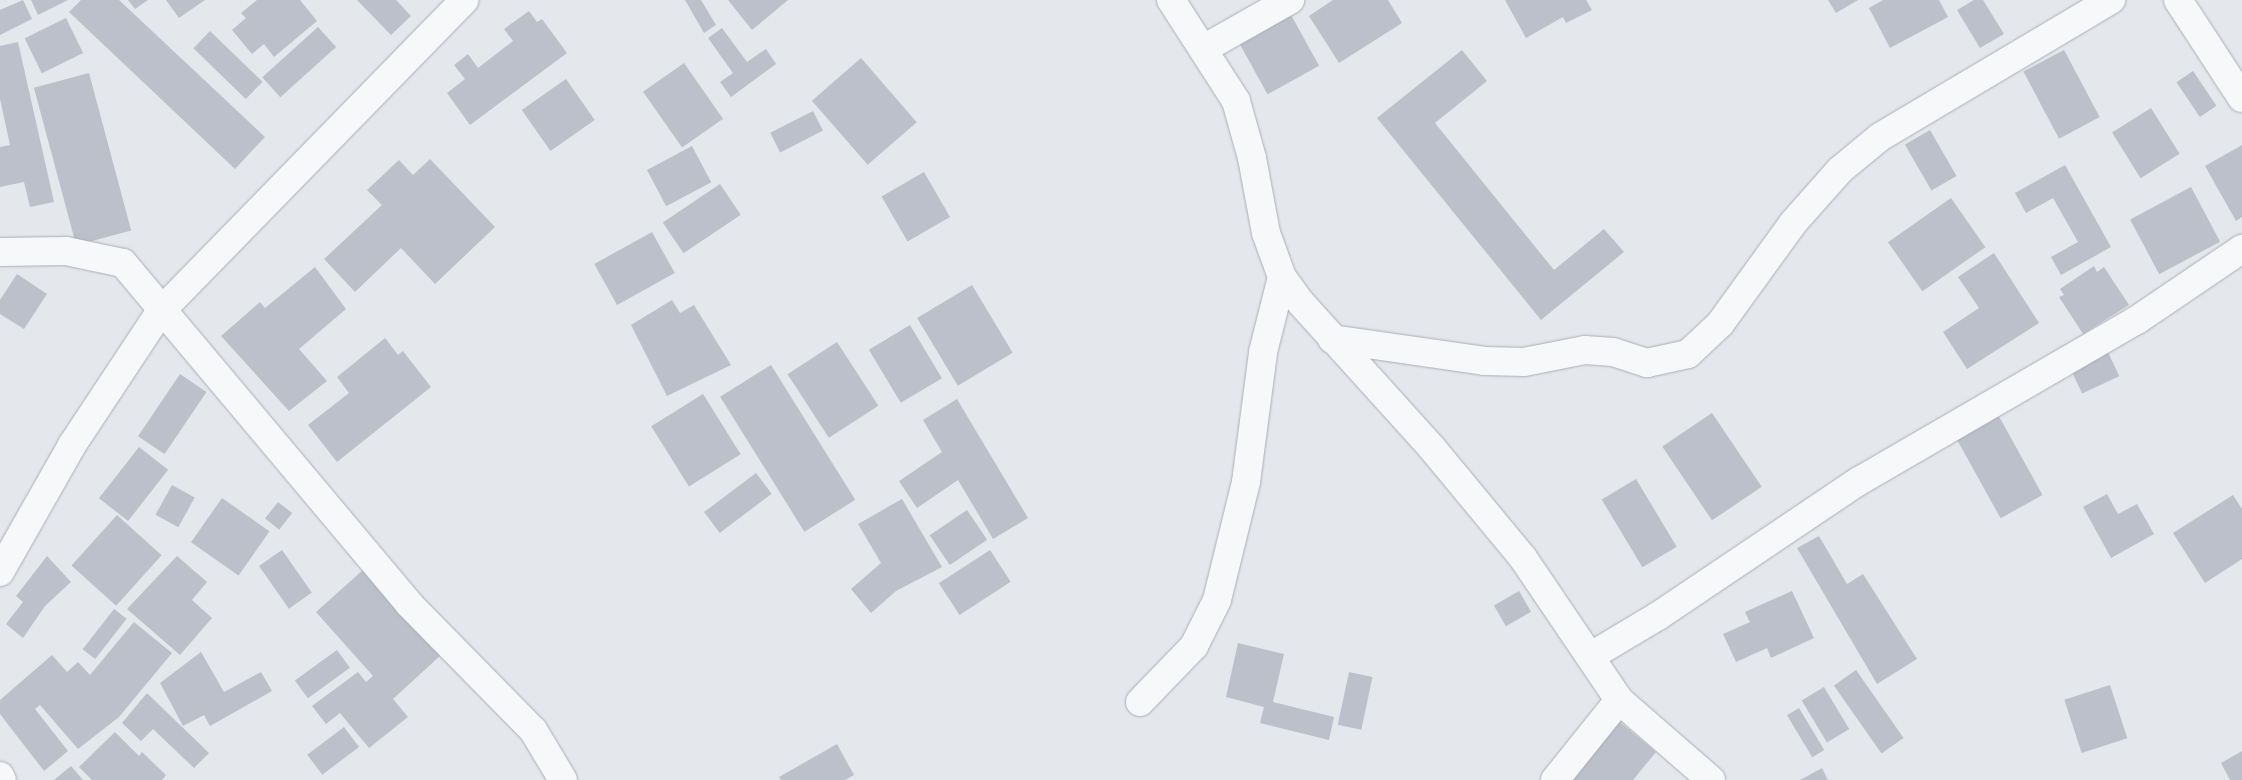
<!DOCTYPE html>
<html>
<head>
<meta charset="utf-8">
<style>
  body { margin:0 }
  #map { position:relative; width:2242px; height:780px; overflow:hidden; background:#e4e7ec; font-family:"Work Sans",sans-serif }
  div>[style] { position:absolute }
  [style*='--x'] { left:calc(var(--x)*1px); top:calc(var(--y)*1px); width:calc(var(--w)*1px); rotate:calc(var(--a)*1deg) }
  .building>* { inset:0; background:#bbc0ca; transform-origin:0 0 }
  .roads { filter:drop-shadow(0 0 1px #a9aeb7) drop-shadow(0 0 1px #a9aeb7) }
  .minor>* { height:28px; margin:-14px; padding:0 14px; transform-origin:14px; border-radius:14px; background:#f7f8fa }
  span { translate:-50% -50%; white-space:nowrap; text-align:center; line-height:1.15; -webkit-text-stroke:4px #f4f6f9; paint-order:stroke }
</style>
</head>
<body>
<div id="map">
  <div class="building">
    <div style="clip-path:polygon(23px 0,32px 19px,0 35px,0 10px)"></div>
    <div style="clip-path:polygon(31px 0,68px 0,38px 15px)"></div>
    <div style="clip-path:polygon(81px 0,119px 0,265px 137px,235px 169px,69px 12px)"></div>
    <div style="clip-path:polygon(128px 0,148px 0,135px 9px)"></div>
    <div style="clip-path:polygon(166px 0,205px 0,179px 18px)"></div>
    <div style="clip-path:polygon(257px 0,300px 0,317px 21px,274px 57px,264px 44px,252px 54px,232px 30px,246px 18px,241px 13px)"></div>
    <div style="clip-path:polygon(357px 0,396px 0,411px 16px,391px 35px)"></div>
    <div style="clip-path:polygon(685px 0,701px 0,716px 25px,704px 33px)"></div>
    <div style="clip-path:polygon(728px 0,788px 0,752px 30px)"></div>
    <div style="clip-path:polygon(1333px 0,1388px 0,1402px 23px,1339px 63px,1309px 16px)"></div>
    <div style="clip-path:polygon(1505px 0,1586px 0,1592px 10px,1566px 23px,1563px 17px,1526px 38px)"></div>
    <div style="clip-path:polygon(1828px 0,1858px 0,1836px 13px)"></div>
    <div style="clip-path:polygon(1883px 0,1939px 0,1948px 17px,1890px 48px,1869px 8px)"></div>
    <div style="clip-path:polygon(1974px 0,1983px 0,2004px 34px,1980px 48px,1957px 10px)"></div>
    <div style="clip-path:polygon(529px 11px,537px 22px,542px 19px,567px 53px,470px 125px,447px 93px,465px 79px,454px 65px,468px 54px,478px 68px,513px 41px,504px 29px)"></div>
    <div style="left:1291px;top:15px;width:58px;height:59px;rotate:61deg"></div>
    <div style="left:66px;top:18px;width:39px;height:46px;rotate:64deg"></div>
    <div style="left:318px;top:27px;width:27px;height:75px;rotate:48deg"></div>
    <div style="clip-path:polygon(722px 28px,747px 62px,766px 49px,776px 64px,731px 97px,720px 82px,733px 73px,708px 38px)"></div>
    <div style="left:210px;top:31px;width:73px;height:24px;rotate:44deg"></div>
    <div style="clip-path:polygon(18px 42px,54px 202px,30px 207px,24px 182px,0 187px,0 147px,10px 145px,0 99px,0 46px)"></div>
    <div style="clip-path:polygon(1462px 50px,1487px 81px,1435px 123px,1554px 270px,1604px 229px,1624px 252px,1541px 320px,1377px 118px)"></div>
    <div style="left:2064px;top:50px;width:76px;height:46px;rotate:62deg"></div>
    <div style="left:861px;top:58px;width:85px;height:65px;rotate:49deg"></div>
    <div style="left:684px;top:63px;width:68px;height:50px;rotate:55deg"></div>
    <div style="left:2193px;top:71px;width:42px;height:20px;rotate:56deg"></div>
    <div style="left:89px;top:73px;width:163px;height:57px;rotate:75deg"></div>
    <div style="left:566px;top:79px;width:50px;height:54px;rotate:55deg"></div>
    <div style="left:2151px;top:108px;width:54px;height:46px;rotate:58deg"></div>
    <div style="left:813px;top:111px;width:22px;height:48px;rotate:63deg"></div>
    <div style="left:1930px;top:130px;width:53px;height:29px;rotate:60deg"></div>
    <div style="clip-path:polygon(2242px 145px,2242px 217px,2236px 221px,2205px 166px)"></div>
    <div style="left:692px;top:146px;width:41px;height:51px;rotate:62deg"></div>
    <div style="clip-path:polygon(430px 159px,495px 227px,435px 284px,401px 248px,355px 292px,324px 259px,382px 205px,367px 190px,399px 160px,413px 175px)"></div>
    <div style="clip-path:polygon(2065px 165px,2111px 247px,2061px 275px,2051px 257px,2078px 242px,2053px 198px,2026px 213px,2015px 193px)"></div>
    <div style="left:924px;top:172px;width:52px;height:49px;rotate:60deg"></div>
    <div style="left:720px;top:184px;width:37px;height:69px;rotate:56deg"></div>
    <div style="left:2191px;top:187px;width:62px;height:69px;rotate:62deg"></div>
    <div style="left:1951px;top:198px;width:60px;height:77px;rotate:55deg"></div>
    <div style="left:652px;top:232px;width:47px;height:66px;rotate:61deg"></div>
    <div style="clip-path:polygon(1994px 253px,2039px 323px,1967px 369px,1943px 332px,1979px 308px,1958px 277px)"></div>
    <div style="clip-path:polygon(2094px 266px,2097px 272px,2104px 267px,2129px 305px,2083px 334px,2059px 297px,2064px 295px,2060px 289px)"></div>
    <div style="clip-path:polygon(315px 267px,346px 309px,299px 349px,327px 381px,289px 411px,221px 336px,260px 302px,265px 308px)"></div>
    <div style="clip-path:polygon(17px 274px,47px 294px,24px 329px,0 314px,0 300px)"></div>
    <div style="left:972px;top:285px;width:79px;height:64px;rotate:59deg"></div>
    <div style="clip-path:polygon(672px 300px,680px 313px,694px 305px,731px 365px,667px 396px,631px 325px)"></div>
    <div style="left:910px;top:325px;width:62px;height:48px;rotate:59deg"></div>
    <div style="clip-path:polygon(385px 338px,398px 355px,403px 351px,431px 387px,337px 462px,308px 425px,349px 393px,337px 377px)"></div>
    <div style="left:837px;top:342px;width:76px;height:59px;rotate:57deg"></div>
    <div style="left:2107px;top:350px;width:29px;height:41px;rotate:65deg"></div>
    <div style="left:771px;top:365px;width:159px;height:60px;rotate:58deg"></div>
    <div style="left:180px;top:374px;width:32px;height:75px;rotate:34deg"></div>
    <div style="left:703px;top:394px;width:71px;height:61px;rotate:58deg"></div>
    <div style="clip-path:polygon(957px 399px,1028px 518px,993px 539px,958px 480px,917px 508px,899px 481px,942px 452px,923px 420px)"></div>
    <div style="left:1996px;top:411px;width:96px;height:48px;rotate:61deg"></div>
    <div style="left:1712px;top:413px;width:89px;height:60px;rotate:56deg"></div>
    <div style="left:139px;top:447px;width:37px;height:65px;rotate:38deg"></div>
    <div style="left:756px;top:473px;width:26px;height:65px;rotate:53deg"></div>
    <div style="left:1636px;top:479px;width:79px;height:40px;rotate:59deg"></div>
    <div style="left:172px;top:485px;width:26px;height:34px;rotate:29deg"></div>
    <div style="clip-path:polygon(2107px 494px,2118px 514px,2137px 504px,2154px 534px,2111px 558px,2083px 507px)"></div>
    <div style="clip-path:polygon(2233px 495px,2242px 509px,2242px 559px,2205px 583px,2173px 533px)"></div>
    <div style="left:222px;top:498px;width:58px;height:54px;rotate:35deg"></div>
    <div style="clip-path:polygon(902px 499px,942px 567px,896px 591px,871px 613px,851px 589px,881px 563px,858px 524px)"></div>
    <div style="left:278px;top:502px;width:18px;height:21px;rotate:38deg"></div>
    <div style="left:967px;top:510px;width:36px;height:45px;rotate:56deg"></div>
    <div style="left:117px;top:515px;width:60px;height:68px;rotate:42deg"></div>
    <div style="clip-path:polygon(1819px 536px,1847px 584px,1863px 574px,1917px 659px,1877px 684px,1797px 548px)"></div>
    <div style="left:282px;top:550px;width:52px;height:28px;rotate:55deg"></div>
    <div style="left:990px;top:550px;width:38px;height:61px;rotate:57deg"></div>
    <div style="clip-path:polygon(47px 556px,71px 582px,45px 606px,23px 638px,6px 624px,23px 602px,16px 596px)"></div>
    <div style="clip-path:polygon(177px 556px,207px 582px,192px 600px,212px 618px,180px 655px,127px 609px)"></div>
    <div style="clip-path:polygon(364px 569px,441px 655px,393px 699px,408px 717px,369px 748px,340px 713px,326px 724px,312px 706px,358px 672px,366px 682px,373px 676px,316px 612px)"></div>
    <div style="left:1519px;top:591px;width:24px;height:29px;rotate:60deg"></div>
    <div style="clip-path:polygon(1792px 591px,1814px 638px,1771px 658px,1767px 648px,1736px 662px,1723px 634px,1750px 622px,1745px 612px)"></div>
    <div style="left:114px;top:609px;width:16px;height:51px;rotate:38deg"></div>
    <div style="clip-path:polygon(134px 622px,172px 653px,119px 717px,78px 749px,40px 705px,35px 709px,68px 751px,44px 771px,0 714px,0 700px,52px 655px,67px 672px,78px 662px,90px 675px)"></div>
    <div style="clip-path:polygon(1238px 643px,1284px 654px,1273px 702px,1334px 717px,1329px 740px,1260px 723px,1264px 707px,1226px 697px)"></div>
    <div style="left:337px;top:650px;width:22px;height:52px;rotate:54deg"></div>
    <div style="clip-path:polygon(201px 652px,224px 692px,261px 672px,272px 691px,210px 726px,204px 715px,183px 726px,160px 683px)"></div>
    <div style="left:1856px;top:670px;width:83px;height:27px;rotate:55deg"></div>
    <div style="left:1349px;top:672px;width:24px;height:54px;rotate:12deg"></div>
    <div style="left:2110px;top:685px;width:56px;height:48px;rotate:72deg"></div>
    <div style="left:1824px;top:687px;width:49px;height:26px;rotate:59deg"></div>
    <div style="clip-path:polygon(147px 693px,209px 753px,194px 768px,153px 729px,141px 741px,122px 723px)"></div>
    <div style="left:1799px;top:708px;width:49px;height:14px;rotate:59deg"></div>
    <div style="clip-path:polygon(1615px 718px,1656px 752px,1633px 780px,1565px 780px)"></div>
    <div style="left:344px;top:727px;width:25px;height:46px;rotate:53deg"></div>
    <div style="clip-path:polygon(115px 732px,139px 756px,142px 752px,166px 775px,162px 780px,92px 780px,79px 767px)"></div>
    <div style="clip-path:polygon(837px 744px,854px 775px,845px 780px,781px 780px,779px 777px)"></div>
    <div style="clip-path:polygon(2242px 751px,2242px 780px,2230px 780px,2221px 763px)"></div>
    <div style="clip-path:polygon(71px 766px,83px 780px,54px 780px)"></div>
    <div style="clip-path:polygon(1822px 768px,1828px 780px,1800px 780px)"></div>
  </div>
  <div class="roads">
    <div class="minor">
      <div style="--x:1171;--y:0;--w:120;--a:57.2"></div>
      <div style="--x:1236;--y:101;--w:59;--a:74.3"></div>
      <div style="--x:1252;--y:158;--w:76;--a:79.4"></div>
      <div style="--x:1266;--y:233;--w:47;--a:70"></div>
      <div style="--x:1282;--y:277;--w:32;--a:54"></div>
      <div style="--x:1301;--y:303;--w:195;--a:47.9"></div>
      <div style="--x:1432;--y:448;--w:143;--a:50.4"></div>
      <div style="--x:1523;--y:558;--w:171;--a:55.9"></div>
      <div style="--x:1619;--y:700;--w:122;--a:41"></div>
      <div style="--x:2178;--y:0;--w:117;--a:56.9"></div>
      <div style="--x:1205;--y:48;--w:98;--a:-29.5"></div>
      <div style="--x:0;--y:252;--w:66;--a:-0.9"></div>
      <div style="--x:66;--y:251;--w:58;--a:11.9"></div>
      <div style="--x:123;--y:263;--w:445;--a:50"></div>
      <div style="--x:409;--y:604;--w:177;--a:45.5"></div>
      <div style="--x:533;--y:730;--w:58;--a:59"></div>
      <div style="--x:1332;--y:339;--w:154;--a:8.2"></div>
      <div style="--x:1484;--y:361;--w:40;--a:1.4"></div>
      <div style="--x:1524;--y:362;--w:62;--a:-11.1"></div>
      <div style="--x:1585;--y:350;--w:28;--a:4"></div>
      <div style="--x:1613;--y:352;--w:36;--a:18"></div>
      <div style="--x:1647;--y:363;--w:42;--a:-12.4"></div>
      <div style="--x:1688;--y:354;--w:44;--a:-43.2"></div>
      <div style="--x:1720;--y:324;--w:125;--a:-54.1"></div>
      <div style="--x:1793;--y:223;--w:71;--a:-48.4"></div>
      <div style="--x:1840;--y:170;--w:52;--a:-39.5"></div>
      <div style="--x:1880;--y:137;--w:269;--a:-30.7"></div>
      <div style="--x:0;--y:572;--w:146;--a:-60.4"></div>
      <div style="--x:72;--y:445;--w:159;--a:-56.5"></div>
      <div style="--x:160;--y:312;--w:436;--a:-45.7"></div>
      <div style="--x:1591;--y:656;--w:78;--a:-30.8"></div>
      <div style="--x:1658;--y:616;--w:242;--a:-33.9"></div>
      <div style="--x:1859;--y:481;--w:321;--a:-30.1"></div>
      <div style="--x:2137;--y:320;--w:127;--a:-34.1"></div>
      <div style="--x:1140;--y:702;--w:78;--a:-46"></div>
      <div style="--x:1194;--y:646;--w:51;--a:-63.4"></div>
      <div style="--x:1217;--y:600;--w:122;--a:-76.2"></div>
      <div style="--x:1246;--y:482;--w:131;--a:-82.5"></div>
      <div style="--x:1263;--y:352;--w:77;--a:-75.8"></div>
      <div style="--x:0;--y:776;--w:4;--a:63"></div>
      <div style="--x:1555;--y:780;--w:102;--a:-51.3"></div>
    </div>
  </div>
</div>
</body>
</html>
